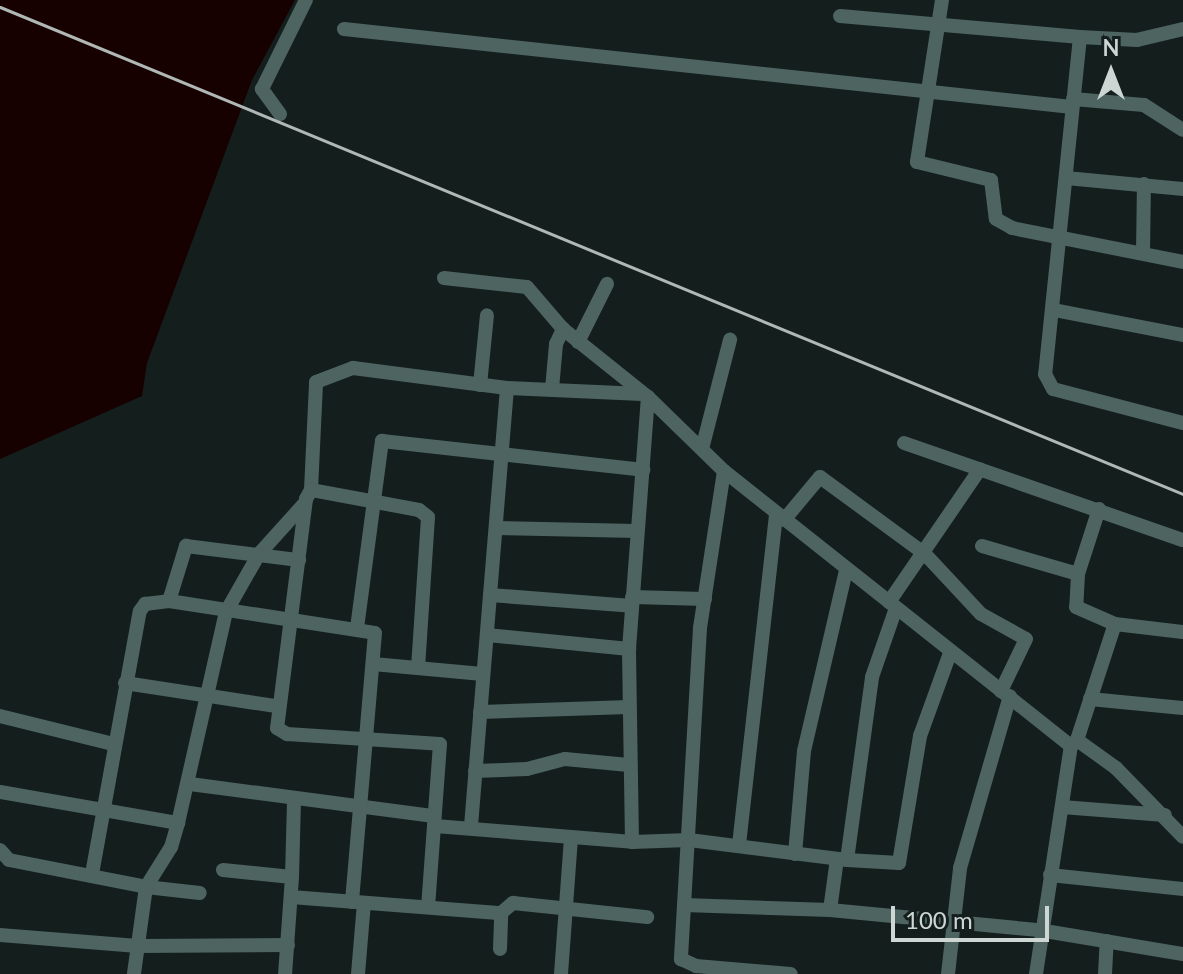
<!DOCTYPE html>
<html>
<head>
<meta charset="utf-8">
<style>
  body { margin:0 }
  #map { position:relative; width:1183px; height:974px; overflow:hidden; background:#131e1d; font-family:Lato,sans-serif }
  div>[style] { position:absolute }
  [style*='--x'] { left:calc(var(--x)*1px); top:calc(var(--y)*1px); width:calc(var(--w)*1px); rotate:calc(var(--a)*1deg) }
  .water>* { inset:0; background:#170000 }
  .minor>* { height:14px; margin:-7px; padding:0 7px; transform-origin:7px; border-radius:7px; background:#4d6460 }
  .rail>* { height:3px; margin:-1.5px; padding:0 1.5px; transform-origin:1.5px; border-radius:1.5px; background:#b0b8b6 }
  span { translate:-50% -50%; white-space:nowrap; text-align:center; line-height:1.15; -webkit-text-stroke:8px #131e1d; paint-order:stroke }
  .north { position:absolute; left:1071px; top:32px; width:80px; height:80px; -webkit-text-stroke:6px #131e1d; paint-order:stroke; rotate:0deg; font-size:22px; font-weight:700; line-height:32px; text-align:center; color:#ced6d4 }
  .north::after { content:''; display:block; margin:auto; width:28px; height:36px; background:#ced6d4; clip-path:polygon(50% 0,100% 100%,50% 72%,0 100%) }
  .scale { position:absolute; left:891px; top:906px; width:158px; height:36px; box-sizing:border-box; border:4px solid #ced6d4; border-top:0; padding-left:10px; font-size:24px; line-height:28px; white-space:nowrap; color:#ced6d4; -webkit-text-stroke:6px #131e1d; paint-order:stroke }
</style>
</head>
<body>
<div id="map">
  <div class="water">
    <div style="clip-path:polygon(0 0,295px 0,252px 80px,147px 363px,142px 396px,0 459px)"></div>
  </div>
  <div class="minor">
    <div style="--x:942;--y:0;--w:164;--a:98.8"></div>
    <div style="--x:917;--y:162;--w:76;--a:13.7"></div>
    <div style="--x:991;--y:180;--w:39;--a:83"></div>
    <div style="--x:996;--y:219;--w:18;--a:29"></div>
    <div style="--x:1012;--y:228;--w:174;--a:11.2"></div>
    <div style="--x:840;--y:16;--w:241;--a:5"></div>
    <div style="--x:344;--y:29;--w:732;--a:6.12"></div>
    <div style="--x:1183;--y:29;--w:47;--a:166.6"></div>
    <div style="--x:1137;--y:40;--w:57;--a:-177"></div>
    <div style="--x:1080;--y:37;--w:339;--a:95.9"></div>
    <div style="--x:1045;--y:374;--w:17;--a:62"></div>
    <div style="--x:1053;--y:389;--w:134;--a:14.7"></div>
    <div style="--x:1073;--y:99;--w:71;--a:4.8"></div>
    <div style="--x:1144;--y:105;--w:46;--a:32.7"></div>
    <div style="--x:280;--y:114;--w:31;--a:-126"></div>
    <div style="--x:262;--y:89;--w:99;--a:-63.7"></div>
    <div style="--x:1066;--y:178;--w:118;--a:5.4"></div>
    <div style="--x:1143;--y:253;--w:69;--a:-89.2"></div>
    <div style="--x:444;--y:278;--w:83;--a:6.2"></div>
    <div style="--x:527;--y:287;--w:55;--a:49.4"></div>
    <div style="--x:563;--y:329;--w:109;--a:38.7"></div>
    <div style="--x:648;--y:397;--w:106;--a:44.2"></div>
    <div style="--x:724;--y:471;--w:443;--a:38.4"></div>
    <div style="--x:1071;--y:746;--w:8;--a:-45"></div>
    <div style="--x:1077;--y:740;--w:48;--a:35.7"></div>
    <div style="--x:1116;--y:768;--w:96;--a:45.8"></div>
    <div style="--x:1054;--y:310;--w:131;--a:11"></div>
    <div style="--x:578;--y:342;--w:65;--a:-63.4"></div>
    <div style="--x:480;--y:385;--w:70;--a:-84.3"></div>
    <div style="--x:552;--y:389;--w:45;--a:-84.9"></div>
    <div style="--x:556;--y:344;--w:17;--a:-65"></div>
    <div style="--x:904;--y:443;--w:295;--a:19.2"></div>
    <div style="--x:702;--y:449;--w:113;--a:-75.6"></div>
    <div style="--x:724;--y:471;--w:159;--a:98.7"></div>
    <div style="--x:700;--y:628;--w:332;--a:93.3"></div>
    <div style="--x:681;--y:959;--w:17;--a:25"></div>
    <div style="--x:696;--y:966;--w:95;--a:4.8"></div>
    <div style="--x:311;--y:490;--w:108;--a:-87.3"></div>
    <div style="--x:316;--y:382;--w:40;--a:-21"></div>
    <div style="--x:353;--y:368;--w:155;--a:7.4"></div>
    <div style="--x:507;--y:388;--w:135;--a:2.5"></div>
    <div style="--x:1099;--y:509;--w:68;--a:107.9"></div>
    <div style="--x:1078;--y:574;--w:33;--a:93"></div>
    <div style="--x:1076;--y:607;--w:43;--a:23.6"></div>
    <div style="--x:1115;--y:624;--w:68;--a:6.7"></div>
    <div style="--x:784;--y:520;--w:56;--a:-50.1"></div>
    <div style="--x:820;--y:477;--w:130;--a:36.3"></div>
    <div style="--x:925;--y:554;--w:82;--a:47"></div>
    <div style="--x:981;--y:614;--w:51;--a:29.1"></div>
    <div style="--x:1026;--y:639;--w:58;--a:115.7"></div>
    <div style="--x:496;--y:528;--w:140;--a:1.2"></div>
    <div style="--x:982;--y:546;--w:100;--a:16.3"></div>
    <div style="--x:490;--y:595;--w:142;--a:4.4"></div>
    <div style="--x:632;--y:597;--w:73;--a:1.6"></div>
    <div style="--x:169;--y:601;--w:58;--a:-72.8"></div>
    <div style="--x:186;--y:546;--w:114;--a:7.1"></div>
    <div style="--x:889;--y:602;--w:161;--a:-55.6"></div>
    <div style="--x:357;--y:628;--w:189;--a:-82.4"></div>
    <div style="--x:382;--y:441;--w:263;--a:6.3"></div>
    <div style="--x:487;--y:635;--w:143;--a:5.6"></div>
    <div style="--x:373;--y:664;--w:110;--a:5.2"></div>
    <div style="--x:418;--y:668;--w:151;--a:-86.2"></div>
    <div style="--x:428;--y:517;--w:11;--a:-142"></div>
    <div style="--x:419;--y:510;--w:110;--a:-169.5"></div>
    <div style="--x:311;--y:490;--w:10;--a:119"></div>
    <div style="--x:306;--y:499;--w:231;--a:97.2"></div>
    <div style="--x:277;--y:728;--w:12;--a:31"></div>
    <div style="--x:287;--y:734;--w:153;--a:3.7"></div>
    <div style="--x:440;--y:744;--w:163;--a:94.2"></div>
    <div style="--x:125;--y:683;--w:153;--a:8.7"></div>
    <div style="--x:1090;--y:699;--w:93;--a:5.5"></div>
    <div style="--x:480;--y:712;--w:149;--a:-1.9"></div>
    <div style="--x:0;--y:716;--w:116;--a:13.9"></div>
    <div style="--x:1077;--y:740;--w:122;--a:-71.9"></div>
    <div style="--x:475;--y:771;--w:52;--a:-2.2"></div>
    <div style="--x:527;--y:769;--w:39;--a:-15"></div>
    <div style="--x:565;--y:759;--w:64;--a:5.4"></div>
    <div style="--x:190;--y:784;--w:246;--a:7.5"></div>
    <div style="--x:0;--y:792;--w:181;--a:9.9"></div>
    <div style="--x:178;--y:823;--w:216;--a:-77.2"></div>
    <div style="--x:226;--y:612;--w:67;--a:-60.4"></div>
    <div style="--x:259;--y:554;--w:69;--a:-48"></div>
    <div style="--x:1062;--y:807;--w:103;--a:4.4"></div>
    <div style="--x:178;--y:823;--w:25;--a:106"></div>
    <div style="--x:171;--y:847;--w:47;--a:122"></div>
    <div style="--x:146;--y:887;--w:54;--a:6.3"></div>
    <div style="--x:435;--y:826;--w:198;--a:4.6"></div>
    <div style="--x:632;--y:842;--w:57;--a:-2"></div>
    <div style="--x:689;--y:840;--w:159;--a:7.2"></div>
    <div style="--x:847;--y:860;--w:185;--a:-82.2"></div>
    <div style="--x:872;--y:677;--w:73;--a:-70.8"></div>
    <div style="--x:471;--y:826;--w:439;--a:-85.3"></div>
    <div style="--x:632;--y:842;--w:193;--a:-90.9"></div>
    <div style="--x:629;--y:649;--w:253;--a:-85.7"></div>
    <div style="--x:739;--y:845;--w:333;--a:-83.6"></div>
    <div style="--x:0;--y:850;--w:13;--a:48"></div>
    <div style="--x:9;--y:860;--w:140;--a:11.1"></div>
    <div style="--x:146;--y:887;--w:88;--a:97.9"></div>
    <div style="--x:795;--y:854;--w:103;--a:-85"></div>
    <div style="--x:804;--y:751;--w:185;--a:-76.9"></div>
    <div style="--x:847;--y:860;--w:52;--a:3.3"></div>
    <div style="--x:899;--y:863;--w:129;--a:-80.6"></div>
    <div style="--x:920;--y:736;--w:88;--a:-70.1"></div>
    <div style="--x:223;--y:870;--w:69;--a:5.8"></div>
    <div style="--x:292;--y:877;--w:97;--a:94.1"></div>
    <div style="--x:92;--y:874;--w:267;--a:-79.7"></div>
    <div style="--x:140;--y:611;--w:9;--a:-54"></div>
    <div style="--x:145;--y:604;--w:24;--a:-7"></div>
    <div style="--x:169;--y:601;--w:208;--a:8.8"></div>
    <div style="--x:375;--y:633;--w:270;--a:94.9"></div>
    <div style="--x:1050;--y:875;--w:134;--a:6"></div>
    <div style="--x:292;--y:877;--w:78;--a:-88.5"></div>
    <div style="--x:291;--y:897;--w:211;--a:4.4"></div>
    <div style="--x:684;--y:905;--w:146;--a:2"></div>
    <div style="--x:830;--y:910;--w:210;--a:5.5"></div>
    <div style="--x:1039;--y:930;--w:146;--a:9.5"></div>
    <div style="--x:830;--y:910;--w:51;--a:-82.2"></div>
    <div style="--x:0;--y:935;--w:138;--a:4.6"></div>
    <div style="--x:138;--y:946;--w:150;--a:-0.4"></div>
    <div style="--x:500;--y:949;--w:36;--a:-88"></div>
    <div style="--x:501;--y:913;--w:16;--a:-40"></div>
    <div style="--x:513;--y:903;--w:135;--a:6"></div>
    <div style="--x:358;--y:974;--w:71;--a:-85.2"></div>
    <div style="--x:561;--y:974;--w:137;--a:-85.8"></div>
    <div style="--x:948;--y:974;--w:107;--a:-83.5"></div>
    <div style="--x:960;--y:868;--w:179;--a:-73.8"></div>
    <div style="--x:1036;--y:974;--w:231;--a:-81.3"></div>
    <div style="--x:1105;--y:974;--w:33;--a:-87"></div>
  </div>
  <div class="rail">
    <div style="--x:0;--y:7;--w:1279;--a:22.38"></div>
  </div>
  <div class="north">N</div>
  <div class="scale">100 m</div>
</div>
</body>
</html>
